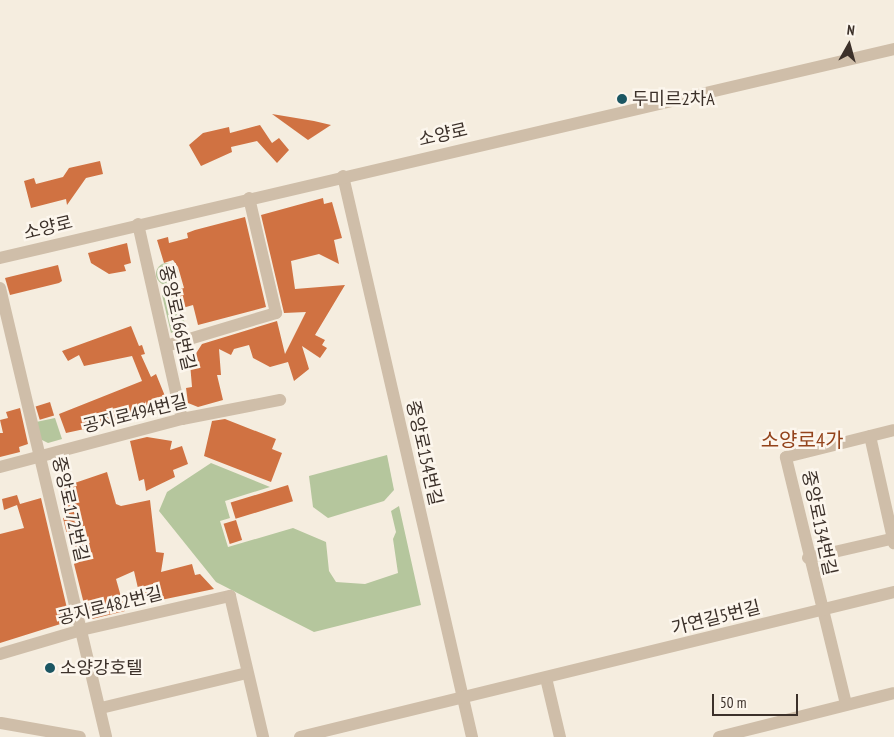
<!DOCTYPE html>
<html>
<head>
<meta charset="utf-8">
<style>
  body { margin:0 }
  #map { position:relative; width:894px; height:737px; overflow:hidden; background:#f5eddf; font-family:"PT Sans Narrow","Noto Sans KR",sans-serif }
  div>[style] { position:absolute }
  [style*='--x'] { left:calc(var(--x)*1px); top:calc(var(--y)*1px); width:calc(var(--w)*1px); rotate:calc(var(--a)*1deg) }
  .green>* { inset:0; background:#b5c69d }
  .round { border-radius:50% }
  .building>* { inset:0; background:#d07242; transform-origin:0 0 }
  .minor>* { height:12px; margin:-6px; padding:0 6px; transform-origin:6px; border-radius:6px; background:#cfbea9 }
  .dots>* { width:14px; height:14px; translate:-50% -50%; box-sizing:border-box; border:2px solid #fcf6ed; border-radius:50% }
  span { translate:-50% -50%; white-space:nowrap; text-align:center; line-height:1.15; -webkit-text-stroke:5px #fcf6ed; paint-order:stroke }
  .poi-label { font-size:18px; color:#3c312a }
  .left { translate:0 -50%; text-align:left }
  .street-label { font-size:18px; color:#3c312a }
  .quarter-label { font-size:20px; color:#93431b }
  .north { position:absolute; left:824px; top:20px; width:50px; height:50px; -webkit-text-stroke:4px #fcf6ed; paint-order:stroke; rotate:7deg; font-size:14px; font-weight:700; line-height:20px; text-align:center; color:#3c312a }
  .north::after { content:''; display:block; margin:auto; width:18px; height:22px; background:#3c312a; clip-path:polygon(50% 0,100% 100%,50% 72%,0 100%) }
  .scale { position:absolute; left:712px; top:694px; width:86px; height:22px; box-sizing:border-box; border:2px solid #3c312a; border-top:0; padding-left:6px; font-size:15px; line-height:18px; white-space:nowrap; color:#3c312a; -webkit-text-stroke:4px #fcf6ed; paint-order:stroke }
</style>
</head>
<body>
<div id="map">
  <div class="green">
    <div class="round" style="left:156px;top:263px;width:22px;height:22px"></div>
    <div style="clip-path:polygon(173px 291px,186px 326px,171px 333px,162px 295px)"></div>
    <div style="clip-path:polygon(55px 418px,62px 439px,48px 443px,40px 439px,36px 422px)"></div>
    <div style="clip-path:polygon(387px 455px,394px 490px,384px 501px,328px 518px,313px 507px,309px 476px)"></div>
    <div style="clip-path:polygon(211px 463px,270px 487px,225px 501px,230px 518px,220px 521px,228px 547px,293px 528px,326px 542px,329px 571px,336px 582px,365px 584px,398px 573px,393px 539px,396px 532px,391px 511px,399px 506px,421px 605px,314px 632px,216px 582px,159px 511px,167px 492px)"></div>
  </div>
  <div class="building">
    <div style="clip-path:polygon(272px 114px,314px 121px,331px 125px,308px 140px)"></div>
    <div style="clip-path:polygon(260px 125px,272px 143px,279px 138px,289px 150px,277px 163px,257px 141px,231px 147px,232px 152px,201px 166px,189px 145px,203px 133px,229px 127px,230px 133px)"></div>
    <div style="clip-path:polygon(100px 161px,103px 174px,86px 178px,67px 205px,66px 199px,31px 208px,24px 181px,34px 178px,36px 184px,63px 177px,69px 168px)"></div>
    <div style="clip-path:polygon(323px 198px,324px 204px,332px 202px,342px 238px,334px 240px,339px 264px,319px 254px,291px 261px,295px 289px,345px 285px,315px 335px,325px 340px,322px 345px,327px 348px,320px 358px,302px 346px,309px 369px,294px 381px,288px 362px,270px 367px,253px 358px,249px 345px,234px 349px,231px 355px,219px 349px,221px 375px,217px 375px,223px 400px,198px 407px,188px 403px,186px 388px,192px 387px,190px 363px,202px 344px,277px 321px,285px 354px,306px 312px,284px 313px,261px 215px)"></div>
    <div style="clip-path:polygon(245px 217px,266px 307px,198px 325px,193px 305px,179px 309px,174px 291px,184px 288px,178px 267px,173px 260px,164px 263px,157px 240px,168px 237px,169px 243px,188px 238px,187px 233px,195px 230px)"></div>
    <div style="clip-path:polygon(127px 243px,131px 263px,124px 265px,126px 271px,109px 274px,91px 263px,88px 253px)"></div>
    <div style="clip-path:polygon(58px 265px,62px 281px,59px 283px,10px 295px,5px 278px)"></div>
    <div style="clip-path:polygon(131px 326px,139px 346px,142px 345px,145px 354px,141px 355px,151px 377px,156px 374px,167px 401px,126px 420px,66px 433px,59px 414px,142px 381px,132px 356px,84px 366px,79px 355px,68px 361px,62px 351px)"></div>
    <div style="left:50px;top:402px;width:14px;height:15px;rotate:73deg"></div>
    <div style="clip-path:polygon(20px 408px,28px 444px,19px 447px,20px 452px,0 457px,0 433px,3px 433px,0 420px,8px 418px,6px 412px)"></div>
    <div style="clip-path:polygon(225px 419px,276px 439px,272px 449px,282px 453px,271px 482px,204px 456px,212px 421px)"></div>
    <div style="clip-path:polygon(147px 437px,172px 441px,170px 450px,182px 446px,188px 464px,173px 470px,175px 477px,146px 491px,144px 479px,139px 481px,130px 441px)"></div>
    <div style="clip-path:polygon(107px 472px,116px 504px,121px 506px,150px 500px,156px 552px,164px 553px,161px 572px,192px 564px,195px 575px,200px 574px,214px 589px,156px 601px,140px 597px,134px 571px,116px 579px,125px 611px,88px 620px,72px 556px,78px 555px,73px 537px,68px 539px,63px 518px,68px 517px,60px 488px)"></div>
    <div style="left:288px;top:485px;width:17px;height:60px;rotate:73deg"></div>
    <div style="clip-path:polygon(17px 495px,20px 504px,41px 498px,70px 621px,0 643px,0 534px,24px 528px,17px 505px,4px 510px,2px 499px)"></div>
    <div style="left:236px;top:520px;width:21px;height:13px;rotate:73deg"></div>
  </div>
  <div class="minor">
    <div style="--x:343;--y:176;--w:576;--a:77.05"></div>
    <div style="--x:138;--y:224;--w:200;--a:77.3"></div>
    <div style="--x:0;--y:258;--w:918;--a:-13.16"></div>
    <div style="--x:0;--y:288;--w:461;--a:76.7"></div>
    <div style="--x:166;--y:346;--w:115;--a:-16.7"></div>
    <div style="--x:276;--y:313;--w:118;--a:-103.2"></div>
    <div style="--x:870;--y:436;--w:110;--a:77.4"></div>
    <div style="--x:0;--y:467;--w:188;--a:-14.8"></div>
    <div style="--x:182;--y:419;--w:100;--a:-11"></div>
    <div style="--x:808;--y:558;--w:85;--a:-12.9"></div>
    <div style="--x:0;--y:654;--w:84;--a:-16.5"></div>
    <div style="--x:81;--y:630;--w:153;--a:-12.9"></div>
    <div style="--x:230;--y:596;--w:145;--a:76.8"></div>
    <div style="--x:546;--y:678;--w:61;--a:76.7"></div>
    <div style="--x:846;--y:704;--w:254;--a:-103.7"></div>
    <div style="--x:786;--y:457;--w:111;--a:-14"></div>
    <div style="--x:101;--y:708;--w:150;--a:-13.5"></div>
    <div style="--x:1;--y:723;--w:80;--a:10"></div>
    <div style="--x:300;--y:737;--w:611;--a:-13.72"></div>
    <div style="--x:719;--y:737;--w:180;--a:-14.1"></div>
  </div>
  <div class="dots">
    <div style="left:622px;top:99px;background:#1b5662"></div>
    <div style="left:50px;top:668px;background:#1b5662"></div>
  </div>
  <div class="poi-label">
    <span class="left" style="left:632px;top:99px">두미르2차A</span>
    <span class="left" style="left:60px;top:668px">소양강호텔</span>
  </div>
  <div class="street-label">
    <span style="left:443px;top:135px;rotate:-13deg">소양로</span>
    <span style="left:48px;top:228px;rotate:-14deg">소양로</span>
    <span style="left:177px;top:318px;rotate:77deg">중앙로166번길</span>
    <span style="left:135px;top:414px;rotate:-14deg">공지로494번길</span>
    <span style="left:424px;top:453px;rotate:77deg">중앙로154번길</span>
    <span style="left:70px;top:509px;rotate:77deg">중앙로172번길</span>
    <span style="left:819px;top:523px;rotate:78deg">중앙로134번길</span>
    <span style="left:110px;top:606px;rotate:-14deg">공지로482번길</span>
    <span style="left:716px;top:618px;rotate:-14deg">가연길5번길</span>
  </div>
  <div class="quarter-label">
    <span style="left:802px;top:440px">소양로4가</span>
  </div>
  <div class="north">N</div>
  <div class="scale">50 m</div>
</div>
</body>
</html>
